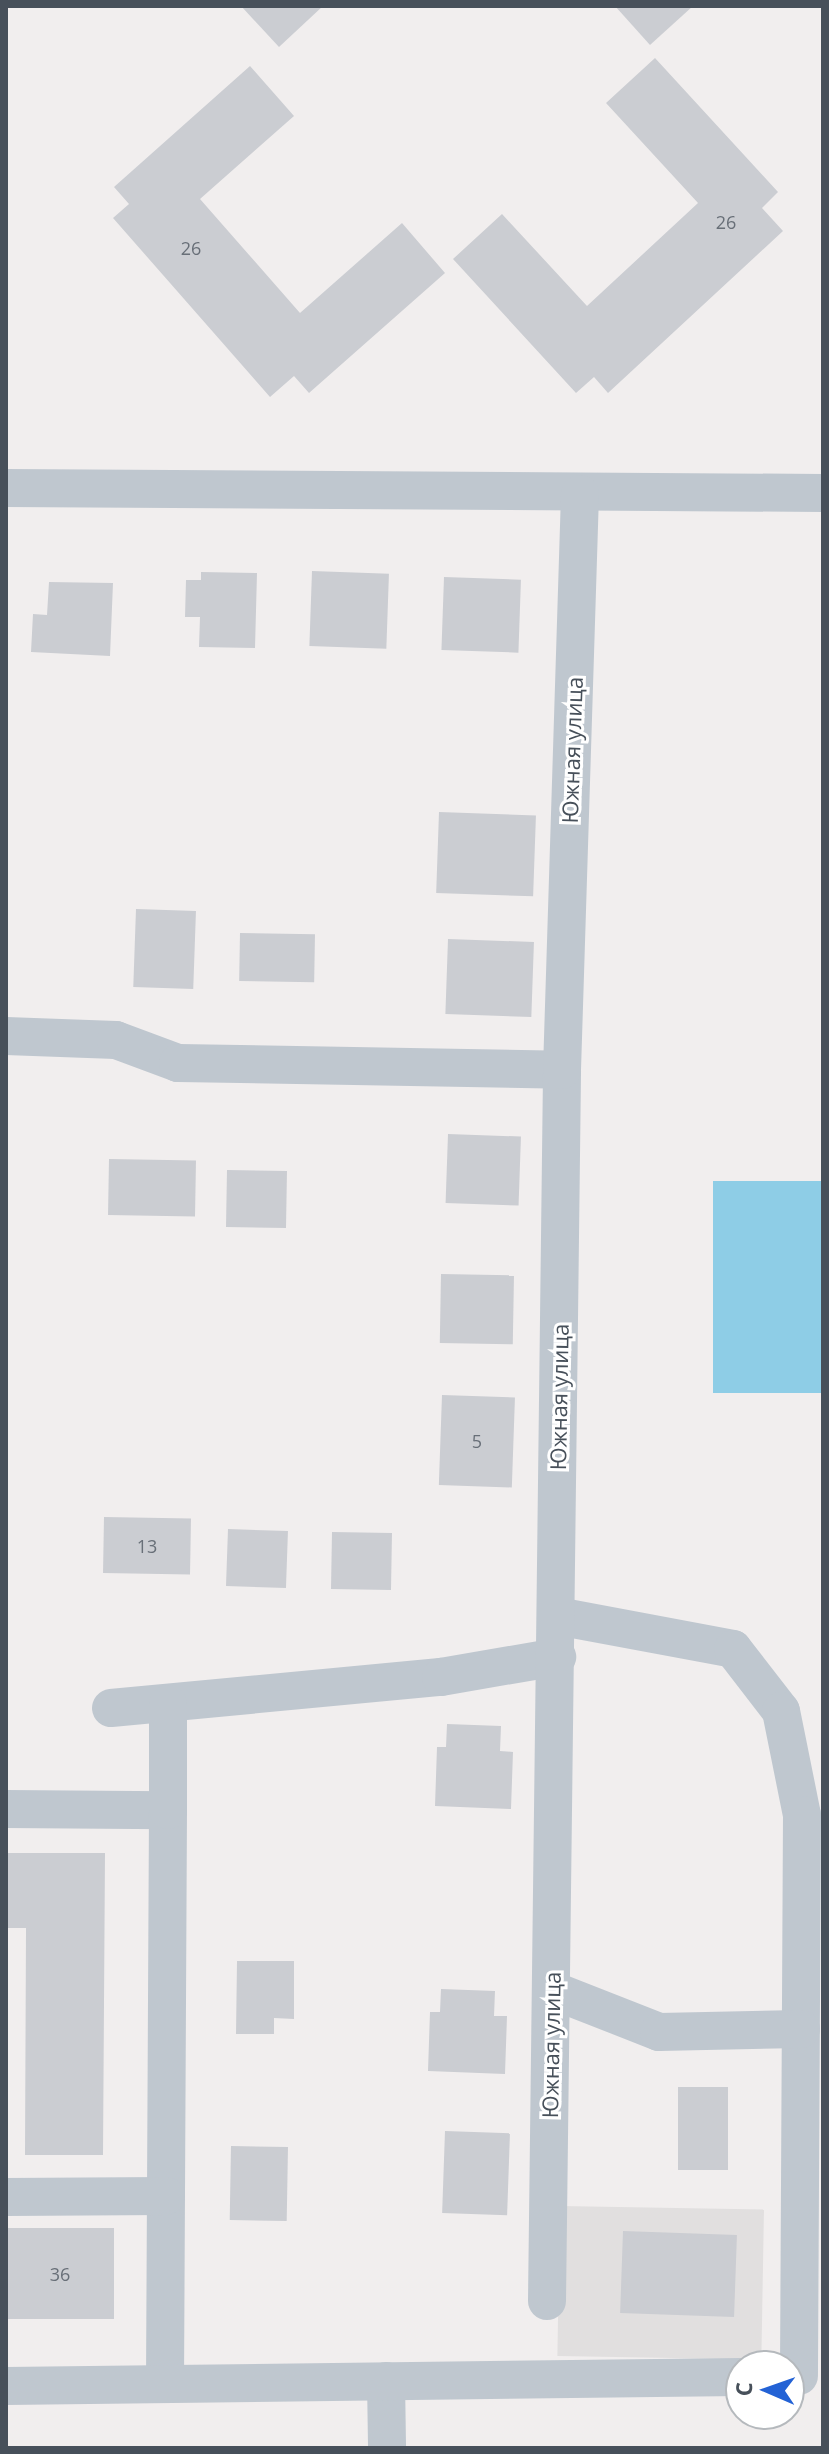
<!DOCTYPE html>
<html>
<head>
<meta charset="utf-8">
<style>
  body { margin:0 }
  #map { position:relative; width:829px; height:2454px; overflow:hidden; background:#f1eeee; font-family:"Open Sans",sans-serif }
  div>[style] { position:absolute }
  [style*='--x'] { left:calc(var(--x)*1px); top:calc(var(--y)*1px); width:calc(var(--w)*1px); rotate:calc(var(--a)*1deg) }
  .education>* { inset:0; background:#e1dfdf; transform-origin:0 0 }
  .water>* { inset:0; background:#8ecde6; transform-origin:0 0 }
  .building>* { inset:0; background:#cbcdd2; transform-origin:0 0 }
  .minor>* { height:38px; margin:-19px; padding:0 19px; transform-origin:19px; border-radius:19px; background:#bfc7cf }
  span { translate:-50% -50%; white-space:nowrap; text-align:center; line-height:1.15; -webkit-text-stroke:6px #fff; paint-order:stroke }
  .number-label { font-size:18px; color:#686f78 }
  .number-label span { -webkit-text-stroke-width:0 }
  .street-label { font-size:22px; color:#47505a }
  .frame { position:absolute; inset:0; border:8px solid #47505a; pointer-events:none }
  .north { position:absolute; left:725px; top:2350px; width:80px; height:80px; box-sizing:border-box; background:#fff; border:2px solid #b5b9bd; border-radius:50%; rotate:272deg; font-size:22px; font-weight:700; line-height:32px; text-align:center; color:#47505a }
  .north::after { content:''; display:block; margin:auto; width:28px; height:36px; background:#2362d5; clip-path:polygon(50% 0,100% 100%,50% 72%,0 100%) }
</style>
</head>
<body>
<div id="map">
  <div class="education">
    <div style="left:560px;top:2206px;width:204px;height:150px;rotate:1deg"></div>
  </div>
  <div class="water">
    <div style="left:823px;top:1181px;width:212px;height:110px;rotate:90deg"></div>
  </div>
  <div class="building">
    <div style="clip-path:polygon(241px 6px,323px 6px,279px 47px)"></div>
    <div style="clip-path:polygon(615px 6px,693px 6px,650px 45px)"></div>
    <div style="clip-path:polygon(655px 58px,778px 192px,762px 208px,783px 231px,608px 393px,594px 377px,576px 393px,453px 259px,502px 214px,587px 306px,698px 203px,606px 103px)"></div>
    <div style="clip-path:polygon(250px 66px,294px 116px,200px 199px,300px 313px,402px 223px,445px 273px,309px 393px,294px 376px,270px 397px,113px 218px,129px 204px,114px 187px)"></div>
    <div style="left:312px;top:571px;width:77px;height:75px;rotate:2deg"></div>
    <div style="clip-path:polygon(201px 572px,257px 573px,255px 648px,199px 647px,200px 617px,185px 617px,186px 580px,201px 580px)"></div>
    <div style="left:444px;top:577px;width:77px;height:73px;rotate:2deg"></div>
    <div style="clip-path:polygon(49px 582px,113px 583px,110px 656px,31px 652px,33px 614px,47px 615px)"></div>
    <div style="left:439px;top:812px;width:97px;height:81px;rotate:2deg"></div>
    <div style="left:136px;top:909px;width:60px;height:78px;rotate:2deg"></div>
    <div style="left:240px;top:933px;width:75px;height:48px;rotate:1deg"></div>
    <div style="left:448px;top:939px;width:86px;height:75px;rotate:2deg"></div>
    <div style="left:448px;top:1134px;width:73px;height:69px;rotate:2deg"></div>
    <div style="left:109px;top:1159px;width:87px;height:56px;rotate:1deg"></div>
    <div style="left:227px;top:1170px;width:60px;height:57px;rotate:1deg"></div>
    <div style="left:441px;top:1274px;width:73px;height:69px;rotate:1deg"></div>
    <div style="left:442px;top:1395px;width:73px;height:90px;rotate:2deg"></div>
    <div style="left:104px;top:1517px;width:87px;height:56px;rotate:1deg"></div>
    <div style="left:228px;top:1529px;width:60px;height:57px;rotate:2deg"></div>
    <div style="left:332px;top:1532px;width:60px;height:57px;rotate:1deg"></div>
    <div style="clip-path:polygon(447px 1724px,501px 1726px,500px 1751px,513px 1752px,511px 1809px,435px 1806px,437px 1747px,446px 1747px)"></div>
    <div style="clip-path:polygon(6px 1853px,105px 1853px,103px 2155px,25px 2155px,26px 1928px,6px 1928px)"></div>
    <div style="clip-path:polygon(237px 1961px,294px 1961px,294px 2019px,274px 2018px,274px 2034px,236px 2034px)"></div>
    <div style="clip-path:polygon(441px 1989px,495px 1991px,494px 2016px,507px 2016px,505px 2074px,428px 2071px,430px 2012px,440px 2012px)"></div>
    <div style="left:678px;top:2087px;width:50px;height:83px"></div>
    <div style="left:445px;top:2131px;width:65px;height:82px;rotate:2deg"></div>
    <div style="left:231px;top:2146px;width:57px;height:74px;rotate:1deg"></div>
    <div style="left:6px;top:2228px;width:108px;height:91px"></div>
    <div style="left:623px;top:2231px;width:114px;height:82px;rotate:2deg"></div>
  </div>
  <div class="minor">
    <div style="--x:6;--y:488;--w:817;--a:0.35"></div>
    <div style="--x:6;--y:1036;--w:110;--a:2.1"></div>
    <div style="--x:116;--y:1040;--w:66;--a:20.4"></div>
    <div style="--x:178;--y:1063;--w:384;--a:1"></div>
    <div style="--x:557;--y:1616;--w:179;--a:10.6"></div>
    <div style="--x:733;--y:1649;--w:78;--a:52.3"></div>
    <div style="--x:781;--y:1711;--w:106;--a:78.6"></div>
    <div style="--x:802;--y:1815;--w:561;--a:90.31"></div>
    <div style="--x:111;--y:1708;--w:331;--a:-5.4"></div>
    <div style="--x:441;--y:1677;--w:118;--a:-9.8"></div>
    <div style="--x:6;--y:1809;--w:162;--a:0.4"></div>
    <div style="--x:168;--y:1810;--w:574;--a:90.3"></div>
    <div style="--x:168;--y:1810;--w:106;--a:-90"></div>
    <div style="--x:552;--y:1990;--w:115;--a:21.4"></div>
    <div style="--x:659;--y:2032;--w:142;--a:-1.2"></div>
    <div style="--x:6;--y:2197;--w:160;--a:-0.4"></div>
    <div style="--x:547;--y:2301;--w:1231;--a:-89.3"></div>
    <div style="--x:562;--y:1070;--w:576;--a:-88.21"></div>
    <div style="--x:386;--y:2381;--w:67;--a:89.1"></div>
    <div style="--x:6;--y:2386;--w:735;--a:-0.7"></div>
  </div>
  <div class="number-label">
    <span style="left:726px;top:222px">26</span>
    <span style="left:191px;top:248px">26</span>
    <span style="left:477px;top:1441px">5</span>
    <span style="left:147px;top:1546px">13</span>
    <span style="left:60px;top:2274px">36</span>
  </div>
  <div class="street-label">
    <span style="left:572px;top:750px;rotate:-88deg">Южная улица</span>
    <span style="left:559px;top:1397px;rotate:-89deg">Южная улица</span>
    <span style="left:551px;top:2045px;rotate:-89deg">Южная улица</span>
  </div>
  <div class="frame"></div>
  <div class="north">С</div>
</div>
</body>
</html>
